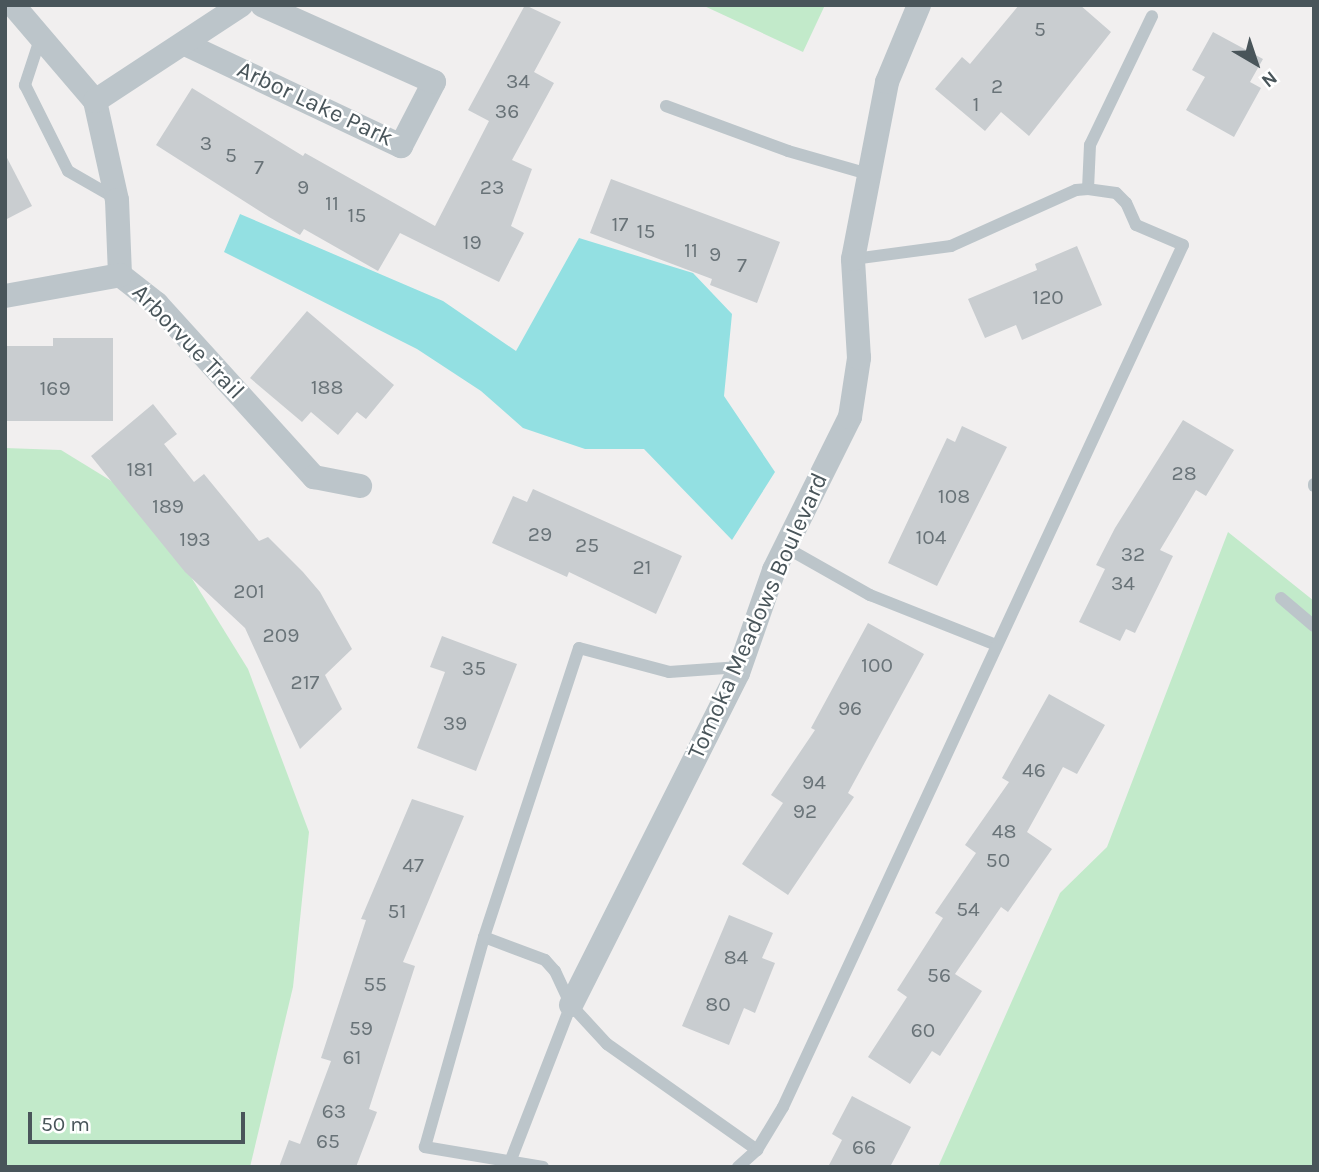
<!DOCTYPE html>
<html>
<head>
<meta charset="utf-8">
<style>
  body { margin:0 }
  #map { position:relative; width:1319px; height:1172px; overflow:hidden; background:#f1efef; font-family:Karla,sans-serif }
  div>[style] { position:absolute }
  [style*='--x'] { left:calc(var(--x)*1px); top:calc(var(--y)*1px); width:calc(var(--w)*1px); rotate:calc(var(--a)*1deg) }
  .green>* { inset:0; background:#c2eaca }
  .water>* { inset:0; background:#93e0e2 }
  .building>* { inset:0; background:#c9cdd0 }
  .service>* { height:12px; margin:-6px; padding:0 6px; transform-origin:6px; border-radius:6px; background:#bcc5ca }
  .minor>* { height:24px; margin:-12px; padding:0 12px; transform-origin:12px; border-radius:12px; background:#bcc5ca }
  span { translate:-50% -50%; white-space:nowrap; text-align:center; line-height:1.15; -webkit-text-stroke:5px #fff; paint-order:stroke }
  .number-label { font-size:21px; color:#697378 }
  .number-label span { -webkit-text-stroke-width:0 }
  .street-label { font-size:24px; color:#49555a }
  .frame { position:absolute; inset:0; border:7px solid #49555a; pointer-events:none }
  .north { position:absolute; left:1221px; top:28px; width:70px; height:70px; -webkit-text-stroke:5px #fff; paint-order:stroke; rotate:141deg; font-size:19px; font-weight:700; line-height:28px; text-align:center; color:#49555a }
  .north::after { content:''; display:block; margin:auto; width:24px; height:32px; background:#49555a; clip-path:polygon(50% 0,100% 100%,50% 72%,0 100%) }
  .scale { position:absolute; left:28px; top:1112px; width:217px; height:32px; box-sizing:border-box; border:4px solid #49555a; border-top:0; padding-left:9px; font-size:21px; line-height:24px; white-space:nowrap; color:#49555a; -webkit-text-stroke:5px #fff; paint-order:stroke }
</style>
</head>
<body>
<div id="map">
  <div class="green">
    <div style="clip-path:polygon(702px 5px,825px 5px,803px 52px)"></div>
    <div style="clip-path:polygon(5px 448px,61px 450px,144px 501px,248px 669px,309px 832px,293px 987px,250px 1167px,5px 1167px)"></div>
    <div style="clip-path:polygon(1228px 532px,1314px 601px,1314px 1167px,938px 1167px,1060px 893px,1107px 847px)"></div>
  </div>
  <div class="water">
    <div style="clip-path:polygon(240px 214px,443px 301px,516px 351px,579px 238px,693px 273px,732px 314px,724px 396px,775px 472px,732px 540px,644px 449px,585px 449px,523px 428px,481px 391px,417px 349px,224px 252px)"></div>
  </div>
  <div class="building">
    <div style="clip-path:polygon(525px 5px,561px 22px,534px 72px,554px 83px,512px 160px,532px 169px,511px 226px,524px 233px,499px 282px,400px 233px,378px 271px,304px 229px,300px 235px,269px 217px,156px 145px,192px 88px,303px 156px,305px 153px,435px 226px,489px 121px,468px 110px)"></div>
    <div style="clip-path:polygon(1019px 5px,1080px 5px,1111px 32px,1029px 136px,1001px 112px,985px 131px,935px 89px,962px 57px,970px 64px)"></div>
    <div style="clip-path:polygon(1213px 32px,1263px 59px,1250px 82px,1261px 88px,1234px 137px,1186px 110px,1205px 77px,1192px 70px)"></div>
    <div style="clip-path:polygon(5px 154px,32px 206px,5px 220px)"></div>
    <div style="clip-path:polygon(611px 179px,780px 242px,757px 303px,710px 285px,712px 279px,590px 233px)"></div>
    <div style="clip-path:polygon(1077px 246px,1102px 305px,1022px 340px,1016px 325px,985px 338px,968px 299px,1037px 270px,1035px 264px)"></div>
    <div style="clip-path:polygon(307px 311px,394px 385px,366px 419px,357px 412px,338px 435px,311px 412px,302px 422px,250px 378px)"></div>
    <div style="clip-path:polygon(53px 338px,113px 338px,113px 421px,5px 421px,5px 346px,53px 346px)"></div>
    <div style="clip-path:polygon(153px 404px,177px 434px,164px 444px,194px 482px,204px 474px,259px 541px,268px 537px,303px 572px,320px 592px,352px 649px,325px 675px,342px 709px,300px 749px,245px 628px,185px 572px,91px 456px)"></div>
    <div style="clip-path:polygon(1183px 420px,1234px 450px,1206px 496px,1196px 490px,1160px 550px,1173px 556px,1135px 633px,1126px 629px,1120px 641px,1079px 622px,1105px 569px,1096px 565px,1115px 528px)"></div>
    <div style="clip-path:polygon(962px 426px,1007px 447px,937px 586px,888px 563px,947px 438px,955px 442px)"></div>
    <div style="clip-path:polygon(533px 489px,682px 556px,656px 614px,569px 572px,567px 577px,492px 543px,513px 496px,527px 502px)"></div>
    <div style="clip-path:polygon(868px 623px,924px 654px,848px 793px,854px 797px,788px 895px,742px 864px,783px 803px,771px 795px,815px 730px,811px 728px)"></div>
    <div style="clip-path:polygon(442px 636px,517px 664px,476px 771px,417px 748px,445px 672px,430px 667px)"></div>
    <div style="clip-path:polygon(1049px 694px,1105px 725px,1077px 774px,1063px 767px,1027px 832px,1052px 849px,1008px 912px,1001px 907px,955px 974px,982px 991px,940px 1056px,932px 1051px,910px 1084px,868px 1057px,907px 997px,897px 990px,943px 918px,935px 913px,976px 853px,965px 845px,1009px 782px,1002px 778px)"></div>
    <div style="clip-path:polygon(412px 799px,464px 816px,403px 962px,415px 966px,369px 1109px,377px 1112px,356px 1167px,279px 1167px,289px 1140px,300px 1144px,331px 1061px,321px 1058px,366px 920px,361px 919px)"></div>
    <div style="clip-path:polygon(729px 915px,773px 933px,762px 958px,775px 963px,755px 1013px,744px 1008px,729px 1045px,682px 1026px)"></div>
    <div style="clip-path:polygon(852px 1096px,911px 1127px,890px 1167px,828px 1167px,842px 1140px,832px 1134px)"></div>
  </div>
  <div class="service">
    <div style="--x:41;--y:36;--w:52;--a:108.1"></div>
    <div style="--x:25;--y:85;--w:96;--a:63.4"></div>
    <div style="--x:68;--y:171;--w:54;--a:29.9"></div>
    <div style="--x:666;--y:106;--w:130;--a:20.2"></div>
    <div style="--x:788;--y:151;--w:83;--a:16"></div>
    <div style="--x:1088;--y:189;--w:44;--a:-87.4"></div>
    <div style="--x:1090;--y:145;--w:143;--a:-64.3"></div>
    <div style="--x:1314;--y:484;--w:2;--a:90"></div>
    <div style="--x:785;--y:547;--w:98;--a:29.5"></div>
    <div style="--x:870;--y:595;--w:133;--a:21.6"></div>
    <div style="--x:1281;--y:598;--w:43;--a:40.3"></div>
    <div style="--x:484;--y:937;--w:65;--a:20.7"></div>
    <div style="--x:545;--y:960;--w:15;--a:48"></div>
    <div style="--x:555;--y:971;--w:38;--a:65"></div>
    <div style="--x:571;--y:1005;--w:53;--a:47.3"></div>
    <div style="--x:607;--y:1044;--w:184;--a:35.2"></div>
    <div style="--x:510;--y:1162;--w:168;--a:-68.8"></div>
    <div style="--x:543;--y:1167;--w:120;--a:-170.4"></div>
    <div style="--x:425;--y:1147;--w:218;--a:-74.3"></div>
    <div style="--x:484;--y:937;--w:304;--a:-71.8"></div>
    <div style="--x:579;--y:648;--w:93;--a:14.9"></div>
    <div style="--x:669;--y:672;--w:71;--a:-4"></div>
    <div style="--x:738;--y:1167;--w:25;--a:-42"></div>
    <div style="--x:757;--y:1150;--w:50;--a:-58.8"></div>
    <div style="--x:783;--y:1107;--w:950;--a:-65.11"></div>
    <div style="--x:1183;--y:245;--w:51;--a:-156.9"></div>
    <div style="--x:1136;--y:225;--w:24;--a:-114"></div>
    <div style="--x:1126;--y:203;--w:14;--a:-135"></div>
    <div style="--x:1116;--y:193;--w:28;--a:-172"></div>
    <div style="--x:1088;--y:189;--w:12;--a:175"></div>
    <div style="--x:1076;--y:190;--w:137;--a:155.9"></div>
    <div style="--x:951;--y:246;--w:99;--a:172.4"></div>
  </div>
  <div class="minor">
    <div style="--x:13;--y:5;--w:126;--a:49.5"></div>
    <div style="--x:95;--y:101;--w:101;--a:77.5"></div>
    <div style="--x:117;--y:200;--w:75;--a:87.7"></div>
    <div style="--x:120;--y:275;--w:47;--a:38.1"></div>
    <div style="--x:157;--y:304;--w:234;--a:47.8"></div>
    <div style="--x:314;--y:477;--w:47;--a:11.1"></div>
    <div style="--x:185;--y:44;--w:239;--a:25.3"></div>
    <div style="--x:401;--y:146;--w:72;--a:-62.7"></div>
    <div style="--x:434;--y:82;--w:188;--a:-155.9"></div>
    <div style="--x:95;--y:101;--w:175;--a:-33.3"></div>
    <div style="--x:5;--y:296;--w:117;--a:-10.3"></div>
    <div style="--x:571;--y:1005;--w:372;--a:-63.3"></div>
    <div style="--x:738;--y:673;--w:109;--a:-70.7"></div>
    <div style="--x:774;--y:570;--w:171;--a:-63.6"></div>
    <div style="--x:850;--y:417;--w:60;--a:-81.3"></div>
    <div style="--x:859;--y:358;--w:99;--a:-93.5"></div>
    <div style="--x:853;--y:259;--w:180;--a:-79.1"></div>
    <div style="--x:887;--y:82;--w:83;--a:-67.4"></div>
  </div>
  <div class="number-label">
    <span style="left:1040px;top:29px">5</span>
    <span style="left:518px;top:81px">34</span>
    <span style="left:997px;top:86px">2</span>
    <span style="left:976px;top:104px">1</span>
    <span style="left:507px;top:111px">36</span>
    <span style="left:206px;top:143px">3</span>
    <span style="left:231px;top:155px">5</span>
    <span style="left:259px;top:167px">7</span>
    <span style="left:303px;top:187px">9</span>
    <span style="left:492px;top:187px">23</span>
    <span style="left:332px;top:203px">11</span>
    <span style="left:357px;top:215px">15</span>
    <span style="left:620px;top:224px">17</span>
    <span style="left:646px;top:231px">15</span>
    <span style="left:472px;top:242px">19</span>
    <span style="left:691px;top:250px">11</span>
    <span style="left:715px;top:254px">9</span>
    <span style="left:742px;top:265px">7</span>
    <span style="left:1048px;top:297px">120</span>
    <span style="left:327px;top:387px">188</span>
    <span style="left:55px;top:388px">169</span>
    <span style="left:140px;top:469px">181</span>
    <span style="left:1184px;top:473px">28</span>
    <span style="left:954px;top:496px">108</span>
    <span style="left:168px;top:506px">189</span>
    <span style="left:540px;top:534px">29</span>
    <span style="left:931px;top:537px">104</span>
    <span style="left:195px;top:539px">193</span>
    <span style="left:587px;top:545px">25</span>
    <span style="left:1133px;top:554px">32</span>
    <span style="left:642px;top:567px">21</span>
    <span style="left:1123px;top:583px">34</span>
    <span style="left:249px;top:591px">201</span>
    <span style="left:281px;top:635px">209</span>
    <span style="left:877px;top:665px">100</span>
    <span style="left:474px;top:668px">35</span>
    <span style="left:305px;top:682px">217</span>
    <span style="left:850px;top:708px">96</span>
    <span style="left:455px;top:723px">39</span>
    <span style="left:1034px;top:770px">46</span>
    <span style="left:814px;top:782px">94</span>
    <span style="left:805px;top:811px">92</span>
    <span style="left:1004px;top:831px">48</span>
    <span style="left:998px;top:860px">50</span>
    <span style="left:413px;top:865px">47</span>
    <span style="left:968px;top:909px">54</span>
    <span style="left:397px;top:911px">51</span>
    <span style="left:736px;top:957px">84</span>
    <span style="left:939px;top:975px">56</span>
    <span style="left:375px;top:984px">55</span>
    <span style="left:718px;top:1004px">80</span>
    <span style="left:361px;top:1028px">59</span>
    <span style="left:923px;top:1030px">60</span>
    <span style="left:352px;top:1057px">61</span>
    <span style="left:334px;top:1111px">63</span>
    <span style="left:328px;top:1141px">65</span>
    <span style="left:864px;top:1147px">66</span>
  </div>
  <div class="street-label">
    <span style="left:315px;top:104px;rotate:25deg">Arbor Lake Park</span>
    <span style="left:188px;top:342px;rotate:46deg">Arborvue Trail</span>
    <span style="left:758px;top:616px;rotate:-66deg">Tomoka Meadows Boulevard</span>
  </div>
  <div class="frame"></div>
  <div class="north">N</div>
  <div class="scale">50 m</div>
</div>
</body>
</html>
